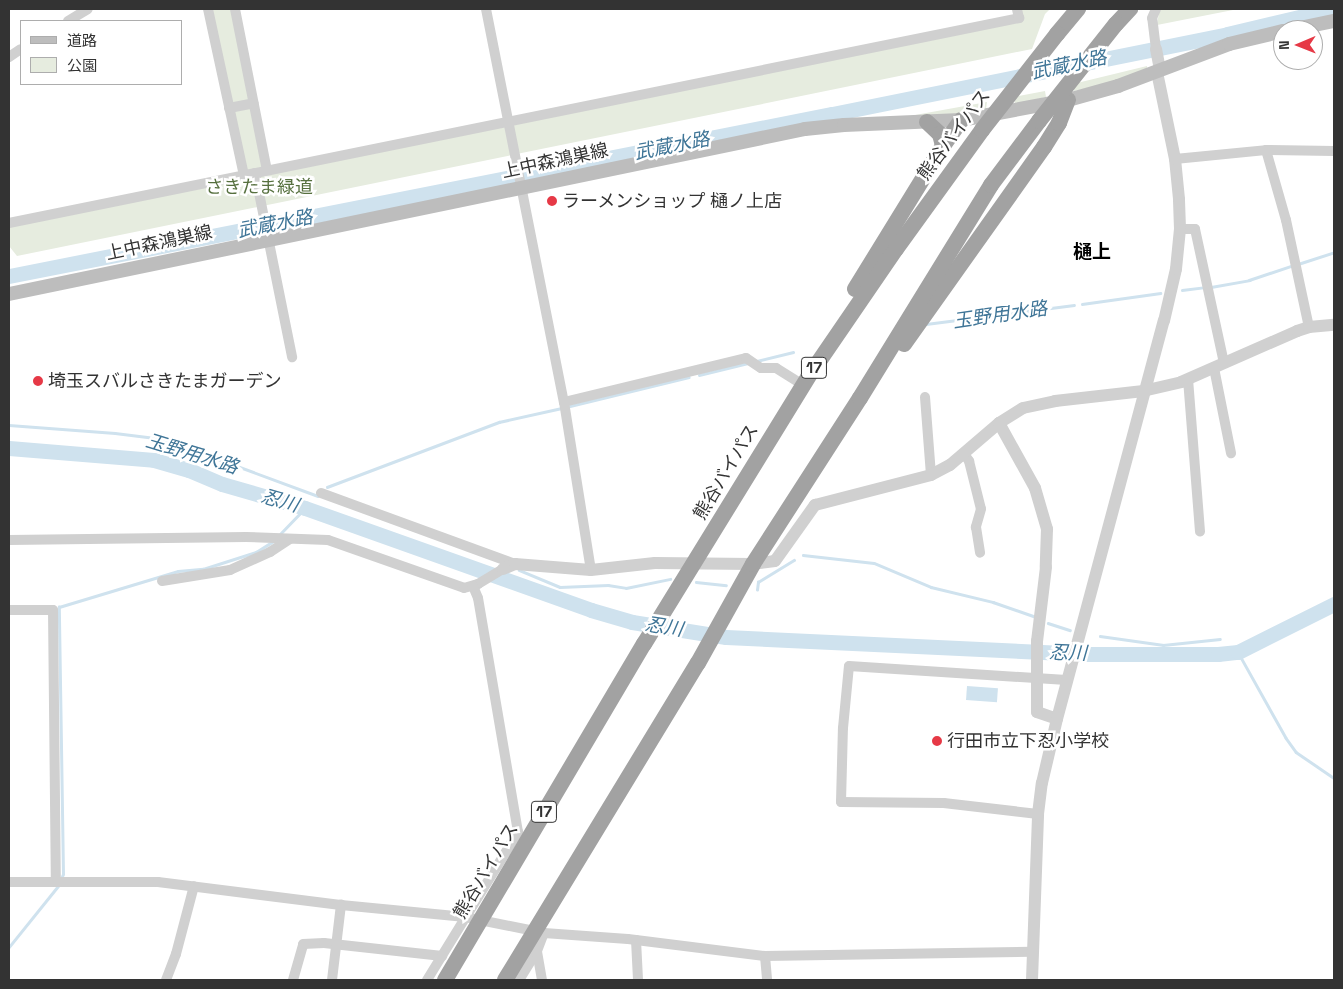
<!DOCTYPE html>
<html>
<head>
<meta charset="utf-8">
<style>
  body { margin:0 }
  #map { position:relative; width:1343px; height:989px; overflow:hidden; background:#fff; font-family:"Space Grotesk","Noto Sans JP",sans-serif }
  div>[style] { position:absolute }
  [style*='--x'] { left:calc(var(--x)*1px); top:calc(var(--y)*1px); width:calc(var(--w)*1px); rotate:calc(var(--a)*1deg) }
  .green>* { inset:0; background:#e6ecdf }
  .water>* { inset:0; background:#cfe2ee; transform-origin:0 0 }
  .stream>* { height:2.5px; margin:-1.25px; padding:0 1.25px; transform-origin:1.25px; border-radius:1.25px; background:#cfe2ee }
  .river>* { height:15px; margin:-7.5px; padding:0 7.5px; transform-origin:7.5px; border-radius:7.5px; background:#cfe2ee }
  .minor>* { height:10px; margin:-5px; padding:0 5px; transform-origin:5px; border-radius:5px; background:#d0d0d0 }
  .tertiary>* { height:12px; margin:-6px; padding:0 6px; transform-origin:6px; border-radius:6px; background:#d0d0d0 }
  .secondary>* { height:14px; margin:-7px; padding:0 7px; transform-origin:7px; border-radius:7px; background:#bdbdbd }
  .trunk>* { height:16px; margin:-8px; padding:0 8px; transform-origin:8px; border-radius:8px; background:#a2a2a2 }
  .trunk-bridge>* { height:16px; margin:-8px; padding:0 8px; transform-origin:8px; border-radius:8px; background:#a2a2a2 }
  .dots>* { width:14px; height:14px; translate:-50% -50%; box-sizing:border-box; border:2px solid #fff; border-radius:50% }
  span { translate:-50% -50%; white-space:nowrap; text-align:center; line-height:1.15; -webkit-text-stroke:5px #fff; paint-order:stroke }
  .shield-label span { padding:1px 4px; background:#fff; border:1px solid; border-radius:4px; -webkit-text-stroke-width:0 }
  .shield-label { font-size:16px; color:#333; font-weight:700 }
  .street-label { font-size:18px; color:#333 }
  .park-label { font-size:18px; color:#56703f }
  .poi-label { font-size:18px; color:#333 }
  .left { translate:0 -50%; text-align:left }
  .water-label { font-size:19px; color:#3f7597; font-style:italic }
  .neighbourhood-label { font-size:19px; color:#000; font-weight:700 }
  .frame { position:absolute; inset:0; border:10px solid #333; pointer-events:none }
  .legend { position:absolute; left:20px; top:20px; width:162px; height:65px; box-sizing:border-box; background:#fff; border:1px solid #adadad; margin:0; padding:6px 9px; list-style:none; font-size:15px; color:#333 }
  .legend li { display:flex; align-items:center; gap:10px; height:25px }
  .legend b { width:25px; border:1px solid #adadad }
  .north { position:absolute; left:1273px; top:20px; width:50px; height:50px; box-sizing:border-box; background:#fff; border:1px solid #adadad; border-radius:50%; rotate:269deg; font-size:14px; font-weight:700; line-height:20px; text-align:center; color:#333 }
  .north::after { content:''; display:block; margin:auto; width:18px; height:22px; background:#e63946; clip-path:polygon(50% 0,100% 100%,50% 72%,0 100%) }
</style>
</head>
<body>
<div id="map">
  <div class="green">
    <div style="clip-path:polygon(206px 9px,237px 9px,271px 171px,1020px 21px,1020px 9px,1050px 9px,1045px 14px,1032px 49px,17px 256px,9px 246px,9px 226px,240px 179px)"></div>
    <div style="clip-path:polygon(1161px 9px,1238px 9px,1157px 25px,1159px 12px)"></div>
    <div style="clip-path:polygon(1147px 66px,1147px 69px,1112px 83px,1074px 91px,1073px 87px,1077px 83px)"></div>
    <div style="clip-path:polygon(1045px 91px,1046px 97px,1015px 104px,1014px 97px)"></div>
    <div style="clip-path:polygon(987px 102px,986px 109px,948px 116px,904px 117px)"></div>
  </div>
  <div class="water">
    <div style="left:967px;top:686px;width:31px;height:14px;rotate:4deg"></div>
  </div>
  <div class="stream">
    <div style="--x:1298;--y:264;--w:38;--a:-18"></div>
    <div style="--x:1211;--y:287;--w:39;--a:-10"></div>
    <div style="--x:1249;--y:280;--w:44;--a:-18.4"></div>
    <div style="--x:1182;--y:290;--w:23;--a:-7"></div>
    <div style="--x:1082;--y:304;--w:79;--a:-8"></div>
    <div style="--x:926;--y:324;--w:149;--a:-7.3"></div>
    <div style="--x:757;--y:361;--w:37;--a:-14"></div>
    <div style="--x:699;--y:375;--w:50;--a:-13.8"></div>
    <div style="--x:570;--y:406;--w:122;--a:-13.7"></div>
    <div style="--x:9;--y:425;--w:106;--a:4.3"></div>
    <div style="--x:115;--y:433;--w:38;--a:7"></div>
    <div style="--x:153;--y:438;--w:40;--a:16"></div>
    <div style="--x:191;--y:449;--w:135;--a:20.3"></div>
    <div style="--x:327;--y:487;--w:184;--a:-20.7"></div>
    <div style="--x:499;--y:422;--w:65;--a:-12.5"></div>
    <div style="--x:280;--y:534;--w:36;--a:-46"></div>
    <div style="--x:803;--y:555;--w:71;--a:6.4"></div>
    <div style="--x:874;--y:563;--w:62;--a:22.8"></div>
    <div style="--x:931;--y:587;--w:64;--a:13.6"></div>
    <div style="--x:993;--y:602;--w:46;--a:19.2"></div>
    <div style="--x:519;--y:570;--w:44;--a:22.5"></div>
    <div style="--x:560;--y:587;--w:48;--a:-2.4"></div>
    <div style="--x:608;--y:585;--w:18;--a:9"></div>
    <div style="--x:626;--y:588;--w:45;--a:-11.6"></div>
    <div style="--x:696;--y:582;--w:30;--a:6"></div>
    <div style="--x:757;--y:590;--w:8;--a:-83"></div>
    <div style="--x:758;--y:582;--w:42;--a:-31.4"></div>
    <div style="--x:1048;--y:623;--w:23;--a:18"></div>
    <div style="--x:1100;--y:636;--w:64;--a:8.1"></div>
    <div style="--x:1163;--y:645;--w:57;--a:-6"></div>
    <div style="--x:1238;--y:652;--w:98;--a:60.8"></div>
    <div style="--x:1286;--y:738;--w:17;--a:54"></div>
    <div style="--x:1296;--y:752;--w:46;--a:34.4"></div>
    <div style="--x:61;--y:879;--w:5;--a:-68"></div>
    <div style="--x:63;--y:874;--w:267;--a:-90.9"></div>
    <div style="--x:59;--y:607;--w:124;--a:-16.8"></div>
    <div style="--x:178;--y:571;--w:25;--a:-5"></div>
    <div style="--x:203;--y:569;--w:56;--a:-17.8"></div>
    <div style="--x:256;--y:552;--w:19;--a:-32"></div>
    <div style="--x:9;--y:947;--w:78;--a:-51.2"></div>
  </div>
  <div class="river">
    <div style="--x:9;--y:276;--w:839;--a:-11.14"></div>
    <div style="--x:832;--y:114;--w:403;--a:-11.4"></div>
    <div style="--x:1227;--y:34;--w:110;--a:-13.2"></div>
    <div style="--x:9;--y:448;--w:145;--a:4.7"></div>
    <div style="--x:154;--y:460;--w:36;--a:16"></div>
    <div style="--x:189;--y:470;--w:36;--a:23"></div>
    <div style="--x:222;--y:484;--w:86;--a:16.1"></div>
    <div style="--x:305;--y:508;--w:304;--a:19.6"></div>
    <div style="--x:591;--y:610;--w:43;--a:16.3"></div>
    <div style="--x:632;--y:622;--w:95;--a:9.1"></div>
    <div style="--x:726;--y:637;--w:354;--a:2.7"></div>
    <div style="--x:1080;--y:654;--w:138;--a:0"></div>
    <div style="--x:1218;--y:654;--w:20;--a:-6"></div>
    <div style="--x:1238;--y:652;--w:107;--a:-26.6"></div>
  </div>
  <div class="minor">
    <div style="--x:208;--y:9;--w:171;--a:77.8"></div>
    <div style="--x:235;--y:9;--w:164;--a:78.8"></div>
    <div style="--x:486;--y:9;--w:401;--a:78.8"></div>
    <div style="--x:564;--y:402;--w:170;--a:80.9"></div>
    <div style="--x:68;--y:21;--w:23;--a:-31"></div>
    <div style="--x:1156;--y:49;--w:31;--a:-97"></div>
    <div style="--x:1152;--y:18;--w:10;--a:-66"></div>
    <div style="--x:9;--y:57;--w:14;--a:-34"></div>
    <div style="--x:229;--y:108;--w:25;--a:-11"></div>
    <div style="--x:1266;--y:150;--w:73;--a:74.1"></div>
    <div style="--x:1286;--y:220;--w:109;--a:77.9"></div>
    <div style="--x:1175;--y:159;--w:91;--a:-5.6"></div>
    <div style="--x:1266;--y:150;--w:68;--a:0.8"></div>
    <div style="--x:255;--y:173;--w:188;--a:78.6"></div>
    <div style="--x:9;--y:223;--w:1031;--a:-11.47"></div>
    <div style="--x:1019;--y:18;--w:9;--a:-103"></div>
    <div style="--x:1180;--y:229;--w:15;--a:0"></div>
    <div style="--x:1195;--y:229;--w:137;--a:77.8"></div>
    <div style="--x:1214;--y:368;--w:87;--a:78.7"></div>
    <div style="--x:1188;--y:379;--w:153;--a:85.5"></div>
    <div style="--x:925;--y:397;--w:78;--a:85.6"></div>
    <div style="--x:564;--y:402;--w:187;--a:-13.6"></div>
    <div style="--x:746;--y:358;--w:18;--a:34"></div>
    <div style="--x:761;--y:368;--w:15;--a:0"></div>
    <div style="--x:776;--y:368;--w:32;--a:32"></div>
    <div style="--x:964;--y:454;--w:9;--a:54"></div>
    <div style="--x:969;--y:461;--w:49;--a:76"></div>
    <div style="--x:981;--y:509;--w:19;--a:106"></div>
    <div style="--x:976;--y:527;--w:26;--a:81"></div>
    <div style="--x:321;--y:493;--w:207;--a:20.1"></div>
    <div style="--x:9;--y:540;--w:237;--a:-0.7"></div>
    <div style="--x:246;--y:537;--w:82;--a:2.1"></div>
    <div style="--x:328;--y:540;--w:144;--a:19.4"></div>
    <div style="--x:464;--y:588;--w:15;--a:-16"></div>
    <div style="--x:478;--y:584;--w:29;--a:-31"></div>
    <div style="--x:162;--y:581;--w:69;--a:-9.2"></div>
    <div style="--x:230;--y:570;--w:44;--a:-24.2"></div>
    <div style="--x:270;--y:552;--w:24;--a:-33"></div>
    <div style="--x:9;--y:610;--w:44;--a:0"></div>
    <div style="--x:53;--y:610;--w:272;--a:89.4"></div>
    <div style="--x:56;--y:882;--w:47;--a:180"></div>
    <div style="--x:1038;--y:814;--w:95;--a:-173.3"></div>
    <div style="--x:944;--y:803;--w:103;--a:-179.4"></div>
    <div style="--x:841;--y:802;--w:74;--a:-88.5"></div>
    <div style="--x:843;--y:728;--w:62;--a:-84.5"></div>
    <div style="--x:849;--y:666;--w:218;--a:3.7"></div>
    <div style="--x:56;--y:882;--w:102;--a:0"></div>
    <div style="--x:158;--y:882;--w:184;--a:7.2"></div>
    <div style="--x:341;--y:905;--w:125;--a:5.5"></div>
    <div style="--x:465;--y:917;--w:81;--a:11.4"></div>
    <div style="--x:544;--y:933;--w:84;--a:4.1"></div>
    <div style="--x:628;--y:939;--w:138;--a:7.1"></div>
    <div style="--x:765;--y:956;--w:266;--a:-0.9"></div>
    <div style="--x:636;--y:940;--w:40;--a:87.1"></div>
    <div style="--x:765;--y:956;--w:24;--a:85"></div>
    <div style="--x:166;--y:980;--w:28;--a:-69"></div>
    <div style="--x:176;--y:954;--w:70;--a:-75.2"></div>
    <div style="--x:293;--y:980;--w:37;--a:-74"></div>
    <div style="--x:303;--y:944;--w:21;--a:-3"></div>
    <div style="--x:324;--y:943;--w:119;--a:6.3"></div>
    <div style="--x:332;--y:980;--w:76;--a:-83.2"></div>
    <div style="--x:427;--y:980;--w:174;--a:-58.4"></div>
    <div style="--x:518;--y:832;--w:237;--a:-99.7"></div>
    <div style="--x:478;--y:598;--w:13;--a:-113"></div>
    <div style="--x:519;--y:980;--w:34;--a:-58"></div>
    <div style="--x:542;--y:980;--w:29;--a:-100"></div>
    <div style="--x:537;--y:951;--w:19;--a:-69"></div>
  </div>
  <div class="tertiary">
    <div style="--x:1156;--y:49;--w:21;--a:79"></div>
    <div style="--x:999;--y:423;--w:74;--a:61"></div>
    <div style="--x:1035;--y:488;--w:43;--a:73.7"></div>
    <div style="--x:1047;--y:529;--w:38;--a:92"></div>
    <div style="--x:1046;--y:567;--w:75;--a:96.9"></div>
    <div style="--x:1037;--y:641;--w:71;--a:90"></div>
    <div style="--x:1037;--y:712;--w:21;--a:19"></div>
    <div style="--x:503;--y:569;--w:13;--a:-23"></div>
    <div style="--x:515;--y:564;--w:76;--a:4.5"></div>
    <div style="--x:591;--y:570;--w:64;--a:-6.2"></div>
    <div style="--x:655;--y:563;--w:98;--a:0.6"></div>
    <div style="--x:753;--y:564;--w:22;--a:-8"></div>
    <div style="--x:775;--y:561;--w:69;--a:-54.5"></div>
    <div style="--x:815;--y:505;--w:120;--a:-14.5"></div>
    <div style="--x:931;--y:475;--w:21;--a:-28"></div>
    <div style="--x:950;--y:465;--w:65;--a:-40.6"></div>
    <div style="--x:999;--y:423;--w:28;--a:-32"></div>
    <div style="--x:1023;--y:408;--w:33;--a:-12"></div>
    <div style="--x:1055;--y:401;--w:89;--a:-6.5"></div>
    <div style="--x:1143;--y:391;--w:39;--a:-13"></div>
    <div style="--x:1181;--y:382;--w:127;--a:-23.7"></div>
    <div style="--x:1297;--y:331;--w:13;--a:-18"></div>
    <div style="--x:1309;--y:327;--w:25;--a:-5"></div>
    <div style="--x:1032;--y:980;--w:166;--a:-87.9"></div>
    <div style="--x:1038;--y:814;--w:31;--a:-83"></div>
    <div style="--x:1042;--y:783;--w:66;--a:-76.8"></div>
    <div style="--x:1057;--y:719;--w:412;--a:-75"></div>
    <div style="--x:1164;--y:321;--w:53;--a:-77"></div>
    <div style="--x:1176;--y:269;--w:40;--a:-84.3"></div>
    <div style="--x:1180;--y:229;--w:30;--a:-92"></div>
    <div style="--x:1179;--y:199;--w:40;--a:-95.7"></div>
    <div style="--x:1175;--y:159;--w:89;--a:-101.7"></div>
  </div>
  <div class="secondary">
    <div style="--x:1290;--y:30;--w:45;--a:-11.6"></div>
    <div style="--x:9;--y:294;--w:813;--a:-11.71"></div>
    <div style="--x:805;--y:129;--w:39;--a:-6"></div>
    <div style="--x:844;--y:125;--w:117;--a:-2.4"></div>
    <div style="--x:961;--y:120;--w:109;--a:-10.6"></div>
    <div style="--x:1068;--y:100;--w:52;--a:-15.6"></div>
    <div style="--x:1118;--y:86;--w:119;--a:-20.7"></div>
    <div style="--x:1229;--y:44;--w:56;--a:-13.5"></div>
  </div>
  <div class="trunk">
    <div style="--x:1116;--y:24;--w:21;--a:-47"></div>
    <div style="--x:1057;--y:34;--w:33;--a:-50"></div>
    <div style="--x:927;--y:122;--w:18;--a:43"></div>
    <div style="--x:940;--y:134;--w:12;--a:76"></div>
    <div style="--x:855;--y:289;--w:168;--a:-58.4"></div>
    <div style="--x:943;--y:146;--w:32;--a:-55"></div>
    <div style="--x:904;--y:344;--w:242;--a:-54.6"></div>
    <div style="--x:1044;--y:147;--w:28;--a:-58"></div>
    <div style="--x:1059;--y:123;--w:25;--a:-69"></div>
    <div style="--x:445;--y:980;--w:391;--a:-59.4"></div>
    <div style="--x:644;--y:644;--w:318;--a:-58.4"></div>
    <div style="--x:811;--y:373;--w:150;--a:-55.6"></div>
    <div style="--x:896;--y:249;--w:147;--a:-54.1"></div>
    <div style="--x:505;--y:980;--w:371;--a:-58.7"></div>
    <div style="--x:698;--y:663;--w:113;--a:-60.9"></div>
    <div style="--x:753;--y:564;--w:197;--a:-57.2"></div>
    <div style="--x:860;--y:398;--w:250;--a:-58.4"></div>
    <div style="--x:991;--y:185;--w:80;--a:-53.1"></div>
  </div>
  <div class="trunk-bridge">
    <div style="--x:1039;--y:121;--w:124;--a:-51.6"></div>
    <div style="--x:982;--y:130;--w:122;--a:-52"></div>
  </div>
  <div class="dots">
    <div style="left:552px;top:201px;background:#e63946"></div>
    <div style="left:38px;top:381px;background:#e63946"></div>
    <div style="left:937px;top:741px;background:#e63946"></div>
  </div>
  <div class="shield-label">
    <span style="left:814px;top:368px">17</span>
    <span style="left:544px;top:812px">17</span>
  </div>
  <div class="street-label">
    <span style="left:954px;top:135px;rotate:-53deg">熊谷バイパス</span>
    <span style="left:555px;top:161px;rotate:-12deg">上中森鴻巣線</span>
    <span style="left:159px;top:243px;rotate:-12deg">上中森鴻巣線</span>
    <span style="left:726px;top:472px;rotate:-59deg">熊谷バイパス</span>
    <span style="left:486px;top:871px;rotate:-59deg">熊谷バイパス</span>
  </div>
  <div class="park-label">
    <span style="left:259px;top:187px">さきたま緑道</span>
  </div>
  <div class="poi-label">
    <span class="left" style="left:562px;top:201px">ラーメンショップ 樋ノ上店</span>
    <span class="left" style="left:48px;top:381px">埼玉スバルさきたまガーデン</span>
    <span class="left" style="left:947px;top:741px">行田市立下忍小学校</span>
  </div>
  <div class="water-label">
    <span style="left:1069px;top:65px;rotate:-12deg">武蔵水路</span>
    <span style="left:672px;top:146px;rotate:-11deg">武蔵水路</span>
    <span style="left:275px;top:224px;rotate:-11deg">武蔵水路</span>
    <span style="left:1000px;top:315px;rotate:-8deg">玉野用水路</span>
    <span style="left:192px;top:454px;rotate:17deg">玉野用水路</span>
    <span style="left:280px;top:501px;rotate:16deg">忍川</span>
    <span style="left:664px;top:627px;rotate:9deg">忍川</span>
    <span style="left:1068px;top:653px;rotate:2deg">忍川</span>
  </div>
  <div class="neighbourhood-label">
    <span style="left:1092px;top:252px">樋上</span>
  </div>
  <div class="frame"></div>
  <ul class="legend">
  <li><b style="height:6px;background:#bdbdbd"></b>道路</li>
  <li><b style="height:14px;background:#e6ecdf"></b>公園</li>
  </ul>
  <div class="north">N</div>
</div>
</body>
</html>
